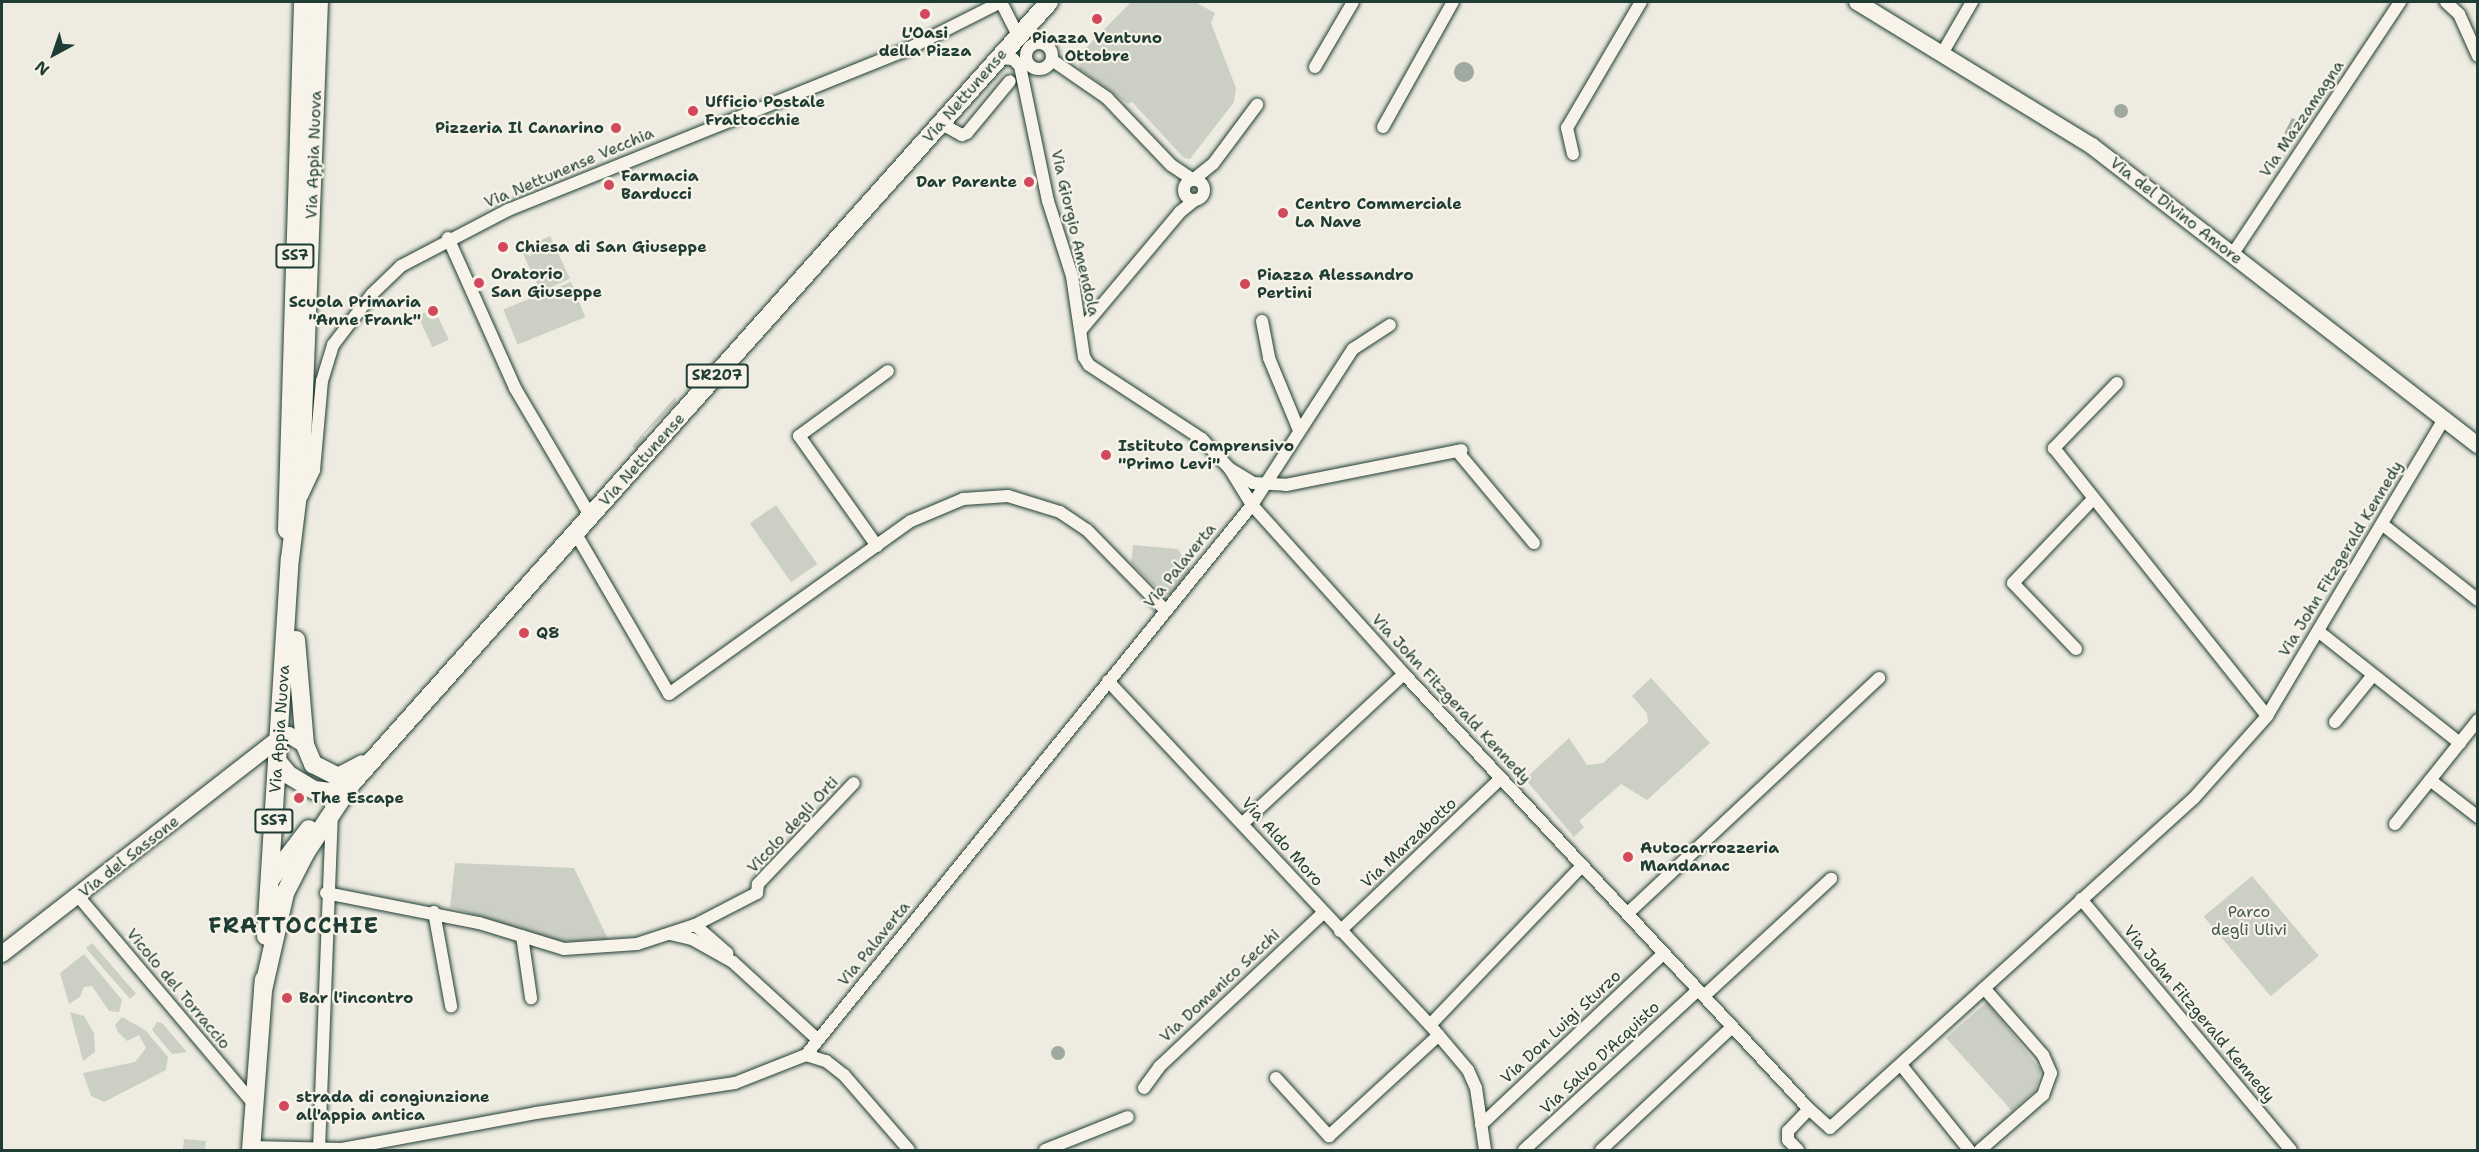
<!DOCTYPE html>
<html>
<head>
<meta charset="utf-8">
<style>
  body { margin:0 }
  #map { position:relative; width:2479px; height:1152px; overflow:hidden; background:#eeece1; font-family:"Shantell Sans",sans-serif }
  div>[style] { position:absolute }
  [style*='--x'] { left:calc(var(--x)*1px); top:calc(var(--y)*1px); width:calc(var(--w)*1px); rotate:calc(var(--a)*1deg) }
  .green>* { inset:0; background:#cccfc4; transform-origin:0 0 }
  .water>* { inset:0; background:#9fa99f; transform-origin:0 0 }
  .round { border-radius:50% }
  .roads { filter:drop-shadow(0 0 2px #1f3d34) drop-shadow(0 0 2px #1f3d34) }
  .minor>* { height:12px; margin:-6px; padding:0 6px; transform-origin:6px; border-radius:6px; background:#f7f3e8 }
  .minor>.ring { margin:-6px; padding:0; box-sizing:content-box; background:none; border:12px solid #f7f3e8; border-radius:50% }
  .secondary>* { height:16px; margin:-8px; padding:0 8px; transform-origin:8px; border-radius:8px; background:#f7f3e8 }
  .primary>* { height:18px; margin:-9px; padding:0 9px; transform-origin:9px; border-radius:9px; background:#f7f3e8 }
  .dots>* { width:16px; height:16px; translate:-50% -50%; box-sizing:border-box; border:3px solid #f7f3e8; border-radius:50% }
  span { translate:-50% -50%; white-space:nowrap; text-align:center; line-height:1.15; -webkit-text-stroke:4.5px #f7f3e8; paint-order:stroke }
  .shield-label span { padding:2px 4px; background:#f7f3e8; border:2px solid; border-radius:4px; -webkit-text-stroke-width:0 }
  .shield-label { font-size:15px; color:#1f3d34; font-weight:700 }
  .poi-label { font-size:16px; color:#1f3d34; font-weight:700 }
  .left { translate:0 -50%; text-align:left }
  .right { translate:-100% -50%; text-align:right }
  .street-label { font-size:16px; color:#1f3d34 }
  .park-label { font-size:16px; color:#425a51 }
  .district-label { font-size:22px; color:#1f3d34; font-weight:700; letter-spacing:1.5px }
  .frame { position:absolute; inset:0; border:3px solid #1f3d34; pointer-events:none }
  .north { position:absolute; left:24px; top:24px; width:60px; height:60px; -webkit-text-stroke:4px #f7f3e8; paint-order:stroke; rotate:220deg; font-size:16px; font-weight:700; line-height:24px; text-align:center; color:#1f3d34 }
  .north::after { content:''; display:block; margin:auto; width:21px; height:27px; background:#1f3d34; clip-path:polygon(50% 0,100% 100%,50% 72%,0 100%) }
</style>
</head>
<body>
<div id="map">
  <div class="green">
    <div style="clip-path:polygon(1131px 2px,1195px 2px,1215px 13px,1211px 23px,1236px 88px,1234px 102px,1190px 159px,1184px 158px,1132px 102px,1128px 104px,1079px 68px,1080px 54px)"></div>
    <div style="left:550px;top:236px;width:47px;height:32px;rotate:65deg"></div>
    <div style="left:571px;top:282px;width:38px;height:73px;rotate:68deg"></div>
    <div style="left:434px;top:308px;width:35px;height:18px;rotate:65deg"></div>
    <div style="clip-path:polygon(675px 397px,677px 403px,643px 435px,646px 438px,636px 450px,632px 446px)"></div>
    <div style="left:776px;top:505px;width:72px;height:32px;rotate:55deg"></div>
    <div style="clip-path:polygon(1133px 545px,1178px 549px,1191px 571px,1172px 594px,1164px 595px,1131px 563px)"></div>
    <div style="clip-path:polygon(1651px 678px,1710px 743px,1647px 800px,1621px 784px,1579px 821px,1584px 827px,1574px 837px,1525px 779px,1569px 738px,1587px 765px,1603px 763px,1648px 722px,1647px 713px,1632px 696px)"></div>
    <div style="clip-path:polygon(455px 863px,574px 868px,608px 939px,561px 942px,450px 907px)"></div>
    <div style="left:2252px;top:876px;width:104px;height:63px;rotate:50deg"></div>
    <div style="left:92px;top:943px;width:67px;height:8px;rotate:49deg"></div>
    <div style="clip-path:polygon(84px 954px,122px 1000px,119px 1012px,109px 1011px,92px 986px,84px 987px,80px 997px,69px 1004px,60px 973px)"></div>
    <div style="clip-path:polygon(1987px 1002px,2041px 1070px,2035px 1091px,2012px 1111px,1946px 1038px)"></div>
    <div style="clip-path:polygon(70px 1012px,84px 1016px,94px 1033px,95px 1052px,83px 1061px)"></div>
    <div style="clip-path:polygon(122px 1017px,145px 1030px,168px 1057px,166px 1070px,104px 1102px,91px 1096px,83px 1073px,135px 1062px,146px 1048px,139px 1035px,127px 1041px,118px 1032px,115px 1025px)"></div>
    <div style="clip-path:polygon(157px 1022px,162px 1023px,187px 1052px,172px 1054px,152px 1030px)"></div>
    <div style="clip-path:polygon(184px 1139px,206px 1141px,205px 1150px,183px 1150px)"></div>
  </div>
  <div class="water">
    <div class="round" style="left:1454px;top:62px;width:20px;height:20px"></div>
    <div class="round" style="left:2114px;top:104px;width:14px;height:14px"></div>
    <div style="left:2292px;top:118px;width:9px;height:17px;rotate:27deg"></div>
    <div class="round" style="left:1051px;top:1046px;width:14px;height:14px"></div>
  </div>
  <div class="roads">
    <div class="minor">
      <div style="--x:1001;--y:2;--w:38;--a:63"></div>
      <div style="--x:2446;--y:2;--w:18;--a:43"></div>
      <div style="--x:2459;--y:14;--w:46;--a:65.7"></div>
      <div class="ring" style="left:1026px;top:43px;width:14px;height:14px"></div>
      <div style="--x:1943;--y:52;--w:58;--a:-59.9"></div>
      <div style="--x:998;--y:58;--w:15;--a:4"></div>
      <div style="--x:1013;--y:59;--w:10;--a:45"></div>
      <div style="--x:1020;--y:66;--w:138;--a:78.3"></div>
      <div style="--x:1048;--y:201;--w:79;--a:72.3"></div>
      <div style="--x:1072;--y:276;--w:82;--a:81.6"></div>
      <div style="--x:1084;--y:357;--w:9;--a:58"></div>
      <div style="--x:1089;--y:365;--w:135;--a:33.2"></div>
      <div style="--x:1202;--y:439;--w:41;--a:47"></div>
      <div style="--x:1230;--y:469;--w:27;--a:31"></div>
      <div style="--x:1253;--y:483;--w:33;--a:3"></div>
      <div style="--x:1286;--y:485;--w:179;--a:-11.2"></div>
      <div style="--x:1052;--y:60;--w:67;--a:34.6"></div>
      <div style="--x:1107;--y:98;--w:93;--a:46.3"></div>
      <div style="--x:1171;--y:165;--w:27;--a:34"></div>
      <div style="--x:1193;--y:180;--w:26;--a:-39"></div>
      <div style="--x:1213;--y:164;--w:74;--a:-53.3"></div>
      <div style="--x:1315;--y:67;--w:75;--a:-59.7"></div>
      <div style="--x:942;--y:124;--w:23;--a:29"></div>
      <div style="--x:962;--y:135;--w:5;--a:-22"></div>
      <div style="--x:967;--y:133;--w:67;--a:-50.4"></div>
      <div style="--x:1383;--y:127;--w:143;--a:-60.8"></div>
      <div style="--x:1573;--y:154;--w:27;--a:-103"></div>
      <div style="--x:1567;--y:128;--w:146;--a:-59.6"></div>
      <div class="ring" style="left:1184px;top:180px;width:8px;height:8px"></div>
      <div style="--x:448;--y:238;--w:164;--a:65.9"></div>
      <div style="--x:515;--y:388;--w:150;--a:59.5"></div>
      <div style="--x:2232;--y:255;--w:304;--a:-56.4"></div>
      <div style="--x:1262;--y:321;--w:38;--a:79"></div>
      <div style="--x:1269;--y:358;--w:76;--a:67.5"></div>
      <div style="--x:1081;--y:330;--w:154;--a:-50"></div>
      <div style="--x:1180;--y:212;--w:19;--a:-39"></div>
      <div style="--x:2117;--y:383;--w:91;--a:134.1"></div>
      <div style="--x:2054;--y:448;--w:342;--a:51.5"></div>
      <div style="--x:1457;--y:451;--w:120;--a:50.1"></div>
      <div style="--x:1230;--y:469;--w:42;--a:58.6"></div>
      <div style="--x:1252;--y:505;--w:227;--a:48"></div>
      <div style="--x:1404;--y:674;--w:594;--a:47.05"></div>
      <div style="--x:1809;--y:1109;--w:28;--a:42"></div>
      <div style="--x:1830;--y:1128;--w:491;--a:-42.2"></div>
      <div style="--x:2194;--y:798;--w:110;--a:-48.3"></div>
      <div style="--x:2267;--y:716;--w:346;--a:-59.2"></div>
      <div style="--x:302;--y:496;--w:29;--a:-65"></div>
      <div style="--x:314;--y:470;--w:89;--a:-84.9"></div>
      <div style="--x:322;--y:381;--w:38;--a:-73"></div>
      <div style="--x:333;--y:345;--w:64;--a:-52.6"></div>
      <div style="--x:372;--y:294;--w:40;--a:-44"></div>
      <div style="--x:401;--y:266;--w:121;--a:-27.6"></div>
      <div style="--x:508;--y:210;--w:424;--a:-21.9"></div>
      <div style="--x:902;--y:52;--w:111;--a:-26.8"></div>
      <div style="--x:2382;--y:524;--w:122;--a:38.4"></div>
      <div style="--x:576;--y:534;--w:185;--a:59.8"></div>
      <div style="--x:669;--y:694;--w:297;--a:-35.6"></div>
      <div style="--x:911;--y:521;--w:56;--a:-22.9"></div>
      <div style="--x:963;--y:499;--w:45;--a:-3.8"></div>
      <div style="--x:1008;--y:496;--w:54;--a:17.1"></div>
      <div style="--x:1060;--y:512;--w:32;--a:34"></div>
      <div style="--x:1087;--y:530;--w:113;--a:45.7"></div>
      <div style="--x:877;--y:546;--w:135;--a:-125.3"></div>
      <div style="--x:799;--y:436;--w:110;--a:-36.1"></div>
      <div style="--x:2318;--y:631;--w:181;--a:38.3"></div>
      <div style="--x:2076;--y:649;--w:91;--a:-133.7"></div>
      <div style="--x:2013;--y:583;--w:117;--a:-46.4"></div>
      <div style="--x:1108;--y:681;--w:471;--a:46.9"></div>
      <div style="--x:1430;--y:1025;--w:59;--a:49.8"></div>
      <div style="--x:1468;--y:1070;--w:20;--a:66"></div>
      <div style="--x:1476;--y:1088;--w:63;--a:81.7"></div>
      <div style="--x:2335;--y:722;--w:60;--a:-51"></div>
      <div style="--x:2430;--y:780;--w:61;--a:37.6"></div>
      <div style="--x:1243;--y:823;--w:219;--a:-42.8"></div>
      <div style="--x:2395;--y:824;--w:133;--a:-51.4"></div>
      <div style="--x:326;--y:893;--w:156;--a:11.1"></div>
      <div style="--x:479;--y:923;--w:89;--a:17"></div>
      <div style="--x:564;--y:949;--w:73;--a:-3.9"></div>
      <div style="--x:637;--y:944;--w:61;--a:-18.1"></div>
      <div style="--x:695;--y:925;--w:70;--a:-27.3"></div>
      <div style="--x:757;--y:893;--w:9;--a:-84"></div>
      <div style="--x:758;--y:884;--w:139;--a:-46.5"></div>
      <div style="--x:78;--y:896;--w:271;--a:49.8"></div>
      <div style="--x:2081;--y:899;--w:327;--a:50.1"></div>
      <div style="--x:434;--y:912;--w:96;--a:79.7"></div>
      <div style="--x:1628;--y:913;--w:344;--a:-43.1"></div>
      <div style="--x:695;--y:925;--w:43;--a:41.2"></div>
      <div style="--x:1340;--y:931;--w:222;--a:-43.5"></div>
      <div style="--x:670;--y:934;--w:23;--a:13"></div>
      <div style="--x:692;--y:939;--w:47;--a:29.3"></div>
      <div style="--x:733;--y:962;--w:115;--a:42.5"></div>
      <div style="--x:522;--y:936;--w:63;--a:81.7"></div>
      <div style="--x:1704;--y:996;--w:173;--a:-42.7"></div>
      <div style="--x:1430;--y:1025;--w:221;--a:-46.3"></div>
      <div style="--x:806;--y:1055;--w:21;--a:17"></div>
      <div style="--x:826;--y:1061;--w:23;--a:38"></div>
      <div style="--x:844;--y:1075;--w:99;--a:49.1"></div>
      <div style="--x:1901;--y:1065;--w:109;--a:51.3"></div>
      <div style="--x:1276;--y:1078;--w:79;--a:47.6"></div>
      <div style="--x:1329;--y:1136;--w:149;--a:-42.6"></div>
      <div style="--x:1144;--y:1088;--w:26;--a:-54"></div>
      <div style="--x:1159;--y:1067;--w:226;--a:-43.2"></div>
      <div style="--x:1481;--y:1125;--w:251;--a:-43.2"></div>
      <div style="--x:251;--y:1147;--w:91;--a:1.3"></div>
      <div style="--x:342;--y:1149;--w:197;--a:-10.5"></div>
      <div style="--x:536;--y:1113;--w:201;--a:-8.6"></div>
      <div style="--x:735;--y:1083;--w:76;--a:-21.5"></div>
      <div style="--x:806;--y:1055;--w:708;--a:-50.96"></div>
      <div style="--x:1252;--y:505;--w:186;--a:-57.1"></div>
      <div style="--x:1353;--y:349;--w:44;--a:-33"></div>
      <div style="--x:319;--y:1150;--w:334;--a:-87.8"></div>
      <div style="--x:1045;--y:1150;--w:89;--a:-21.7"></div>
      <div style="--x:1524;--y:1150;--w:236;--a:-42.6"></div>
      <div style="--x:1601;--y:1150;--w:180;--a:-43.2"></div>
      <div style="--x:1798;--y:1150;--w:14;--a:-135"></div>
      <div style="--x:1788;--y:1140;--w:9;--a:-90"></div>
      <div style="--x:1788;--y:1131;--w:30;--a:-46"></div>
      <div style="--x:1980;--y:1150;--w:84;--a:-41.1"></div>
      <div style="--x:2043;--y:1095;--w:23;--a:-70"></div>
      <div style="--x:2051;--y:1073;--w:20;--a:-114"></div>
      <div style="--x:2043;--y:1055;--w:89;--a:-131.4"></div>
    </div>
    <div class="secondary">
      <div style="--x:1857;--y:2;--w:276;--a:31.5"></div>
      <div style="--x:2092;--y:146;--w:488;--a:37.8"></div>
      <div style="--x:2;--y:954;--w:351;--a:-37.9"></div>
      <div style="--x:279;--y:738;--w:10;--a:-17"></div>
      <div style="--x:289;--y:735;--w:19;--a:32"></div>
    </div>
    <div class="primary">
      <div style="--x:287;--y:530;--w:528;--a:-88.26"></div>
      <div style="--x:296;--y:640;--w:105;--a:85.1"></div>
      <div style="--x:305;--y:745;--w:21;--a:67"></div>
      <div style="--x:313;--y:764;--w:28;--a:27"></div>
      <div style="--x:338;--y:777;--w:27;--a:-28"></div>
      <div style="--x:278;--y:762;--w:17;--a:50"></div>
      <div style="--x:289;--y:775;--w:29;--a:31"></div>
      <div style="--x:314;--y:790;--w:16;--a:7"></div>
      <div style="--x:330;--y:792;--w:22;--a:-21"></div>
      <div style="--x:270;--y:880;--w:64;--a:-52.6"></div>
      <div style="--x:266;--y:936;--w:378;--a:-86.4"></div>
      <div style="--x:290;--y:559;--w:91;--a:-83"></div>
      <div style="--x:301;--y:469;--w:467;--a:-87.8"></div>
      <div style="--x:263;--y:990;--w:99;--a:-77.2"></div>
      <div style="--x:285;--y:893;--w:46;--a:-62.9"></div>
      <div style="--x:306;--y:852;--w:83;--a:-56.3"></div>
      <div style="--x:352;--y:783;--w:1047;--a:-48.25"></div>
      <div style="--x:251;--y:1150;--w:171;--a:-85.7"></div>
    </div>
  </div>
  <div class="dots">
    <div style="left:925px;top:14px;background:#d1495b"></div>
    <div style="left:1097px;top:19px;background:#d1495b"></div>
    <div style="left:693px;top:111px;background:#d1495b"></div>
    <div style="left:616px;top:128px;background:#d1495b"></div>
    <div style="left:1029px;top:182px;background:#d1495b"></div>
    <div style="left:609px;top:185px;background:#d1495b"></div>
    <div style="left:1283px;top:213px;background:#d1495b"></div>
    <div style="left:503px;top:247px;background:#d1495b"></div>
    <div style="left:479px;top:283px;background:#d1495b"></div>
    <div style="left:1245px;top:284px;background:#d1495b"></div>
    <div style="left:433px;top:311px;background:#d1495b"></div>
    <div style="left:1106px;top:455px;background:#d1495b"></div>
    <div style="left:524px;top:633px;background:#d1495b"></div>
    <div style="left:299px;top:798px;background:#d1495b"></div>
    <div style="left:1628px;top:857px;background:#d1495b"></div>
    <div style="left:287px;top:998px;background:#d1495b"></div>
    <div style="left:284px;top:1106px;background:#d1495b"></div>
  </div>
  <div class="shield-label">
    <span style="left:295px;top:256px">SS7</span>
    <span style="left:717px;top:376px">SR207</span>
    <span style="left:274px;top:821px">SS7</span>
  </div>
  <div class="poi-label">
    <span style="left:925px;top:42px">L'Oasi<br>della Pizza</span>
    <span style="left:1097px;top:47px">Piazza Ventuno<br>Ottobre</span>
    <span class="left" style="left:705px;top:111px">Ufficio Postale<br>Frattocchie</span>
    <span class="right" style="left:604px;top:128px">Pizzeria Il Canarino</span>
    <span class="left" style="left:621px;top:185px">Farmacia<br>Barducci</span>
    <span class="right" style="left:1017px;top:182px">Dar Parente</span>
    <span class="left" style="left:1295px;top:213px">Centro Commerciale<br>La Nave</span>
    <span class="left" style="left:515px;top:247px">Chiesa di San Giuseppe</span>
    <span class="left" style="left:491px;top:283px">Oratorio<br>San Giuseppe</span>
    <span class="left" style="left:1257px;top:284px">Piazza Alessandro<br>Pertini</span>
    <span class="right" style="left:421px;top:311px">Scuola Primaria<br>"Anne Frank"</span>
    <span class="left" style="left:1118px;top:455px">Istituto Comprensivo<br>"Primo Levi"</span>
    <span class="left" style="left:536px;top:633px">Q8</span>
    <span class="left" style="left:311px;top:798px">The Escape</span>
    <span class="left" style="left:1640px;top:857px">Autocarrozzeria<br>Mandanac</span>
    <span class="left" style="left:299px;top:998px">Bar l'incontro</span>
    <span class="left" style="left:296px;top:1106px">strada di congiunzione<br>all'appia antica</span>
  </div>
  <div class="street-label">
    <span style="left:965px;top:96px;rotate:-49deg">Via Nettunense</span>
    <span style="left:2302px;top:119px;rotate:-56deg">Via Mazzamagna</span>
    <span style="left:314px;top:155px;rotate:-88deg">Via Appia Nuova</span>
    <span style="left:569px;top:168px;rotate:-23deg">Via Nettunense Vecchia</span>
    <span style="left:2176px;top:211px;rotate:38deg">Via del Divino Amore</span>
    <span style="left:1075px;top:233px;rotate:77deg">Via Giorgio Amendola</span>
    <span style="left:642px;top:460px;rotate:-48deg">Via Nettunense</span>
    <span style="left:2341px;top:559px;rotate:-59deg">Via John Fitzgerald Kennedy</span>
    <span style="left:1180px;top:566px;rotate:-51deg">Via Palaverta</span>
    <span style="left:1451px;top:699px;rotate:47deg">Via John Fitzgerald Kennedy</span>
    <span style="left:280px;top:729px;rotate:-86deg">Via Appia Nuova</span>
    <span style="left:793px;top:825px;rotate:-47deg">Vicolo degli Orti</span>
    <span style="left:1282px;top:842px;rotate:48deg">Via Aldo Moro</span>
    <span style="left:1409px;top:843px;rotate:-43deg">Via Marzabotto</span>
    <span style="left:129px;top:857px;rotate:-38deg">Via del Sassone</span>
    <span style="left:874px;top:944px;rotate:-51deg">Via Palaverta</span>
    <span style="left:1220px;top:986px;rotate:-43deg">Via Domenico Secchi</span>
    <span style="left:178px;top:989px;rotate:50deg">Vicolo del Torraccio</span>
    <span style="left:2199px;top:1014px;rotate:50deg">Via John Fitzgerald Kennedy</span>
    <span style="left:1561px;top:1027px;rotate:-43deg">Via Don Luigi Sturzo</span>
    <span style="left:1600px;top:1058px;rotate:-43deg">Via Salvo D'Acquisto</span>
  </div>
  <div class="park-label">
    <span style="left:2249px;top:921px">Parco<br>degli Ulivi</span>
  </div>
  <div class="district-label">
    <span style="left:294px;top:926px">FRATTOCCHIE</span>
  </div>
  <div class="frame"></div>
  <div class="north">N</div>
</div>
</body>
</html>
